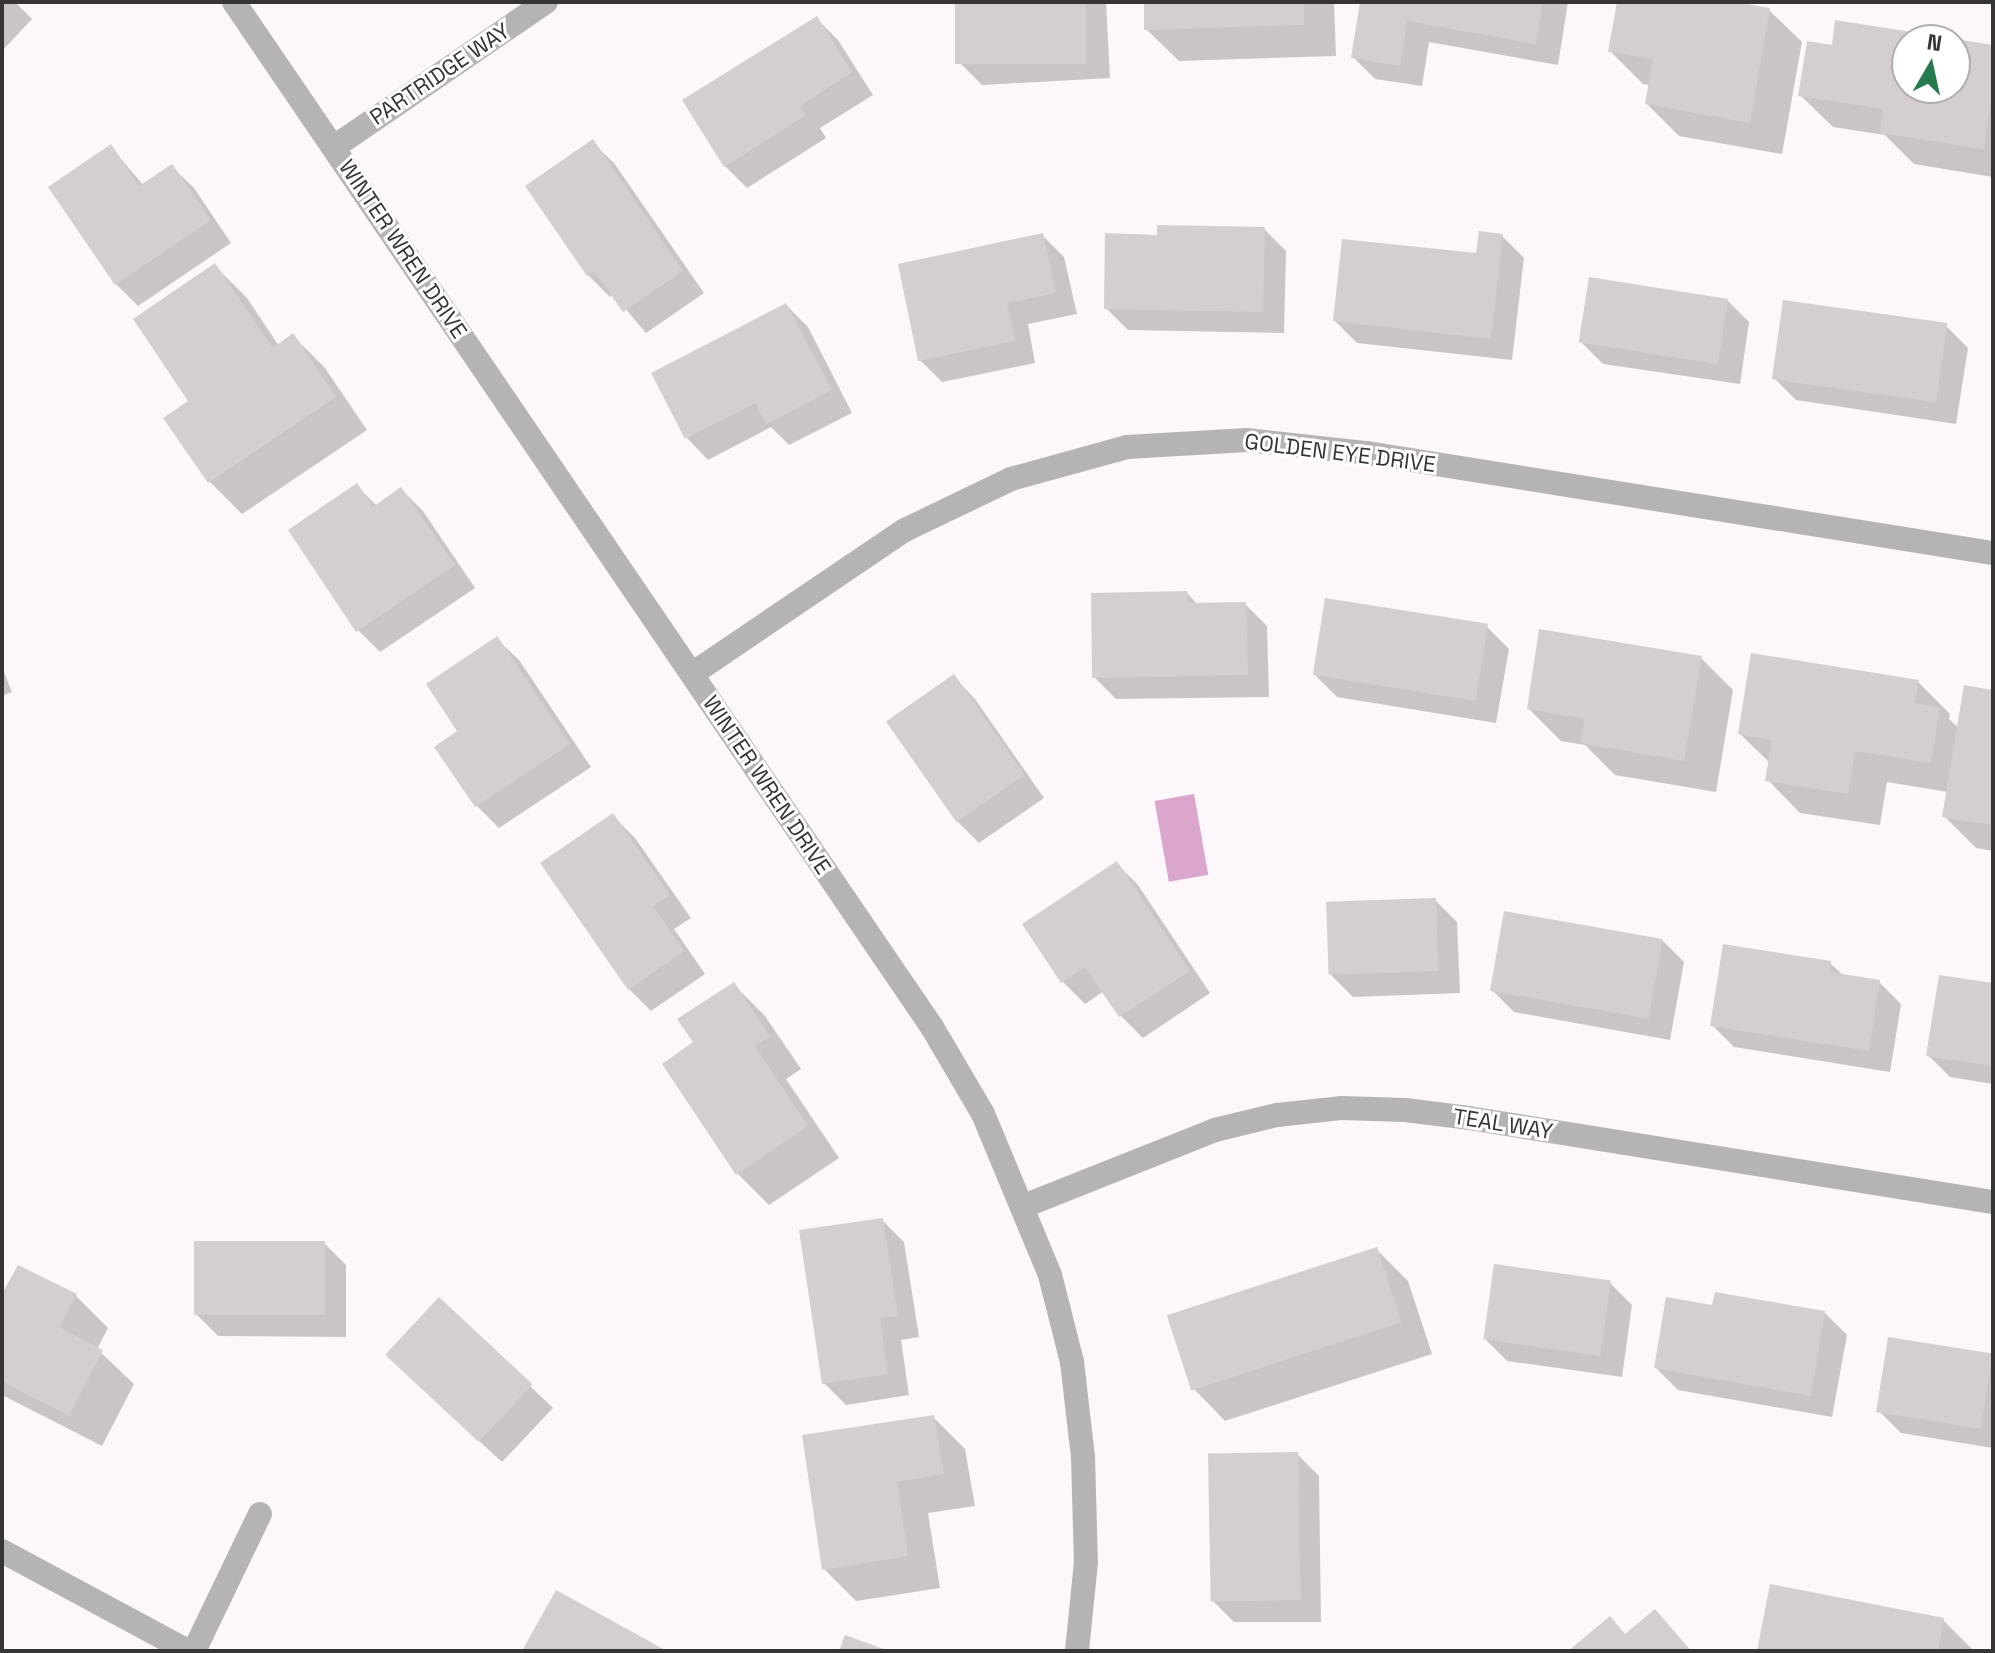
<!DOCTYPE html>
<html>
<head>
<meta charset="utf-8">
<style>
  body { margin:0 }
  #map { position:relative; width:1995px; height:1653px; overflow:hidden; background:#fdf6fb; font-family:"Space Grotesk",sans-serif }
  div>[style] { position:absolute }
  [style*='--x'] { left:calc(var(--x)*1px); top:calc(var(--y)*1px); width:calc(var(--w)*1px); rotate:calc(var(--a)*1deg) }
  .water>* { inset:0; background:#daa6cc; transform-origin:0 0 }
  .shadow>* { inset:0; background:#0003 }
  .building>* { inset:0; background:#d4ced3; transform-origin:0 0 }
  .minor>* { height:24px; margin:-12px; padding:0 12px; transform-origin:12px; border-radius:12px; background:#b6b3b5 }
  span { translate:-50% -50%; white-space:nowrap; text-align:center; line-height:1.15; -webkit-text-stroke:6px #fff; paint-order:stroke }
  .street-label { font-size:22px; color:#363436 }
  .frame { position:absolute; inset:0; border:4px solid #363436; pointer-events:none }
  .north { position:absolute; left:1891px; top:24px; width:80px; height:80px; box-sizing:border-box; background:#fff; border:2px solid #afaeaf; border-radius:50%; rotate:9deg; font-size:22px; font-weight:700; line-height:32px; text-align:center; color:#363436 }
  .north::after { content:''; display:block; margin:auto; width:28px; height:36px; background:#257b4e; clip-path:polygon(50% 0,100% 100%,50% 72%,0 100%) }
</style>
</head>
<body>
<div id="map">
  <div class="water">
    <div style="left:1194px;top:794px;width:82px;height:40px;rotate:80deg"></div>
  </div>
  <div class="shadow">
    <div style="clip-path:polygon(2px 2px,15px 2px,32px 19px,2px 51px)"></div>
    <div style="clip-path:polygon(957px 2px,1106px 2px,1110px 78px,982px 85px,960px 63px)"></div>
    <div style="clip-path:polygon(1146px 2px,1334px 2px,1336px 56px,1179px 61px,1146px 29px)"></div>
    <div style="clip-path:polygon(1362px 2px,1568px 2px,1558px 65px,1429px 42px,1422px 86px,1375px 79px,1353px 57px)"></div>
    <div style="clip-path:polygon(1620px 2px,1724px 2px,1769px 10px,1802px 42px,1782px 154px,1679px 136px,1647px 104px,1650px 85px,1643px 84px,1611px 52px)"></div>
    <div style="clip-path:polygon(816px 18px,838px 40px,873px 95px,820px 128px,826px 138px,747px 188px,725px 166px)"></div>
    <div style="clip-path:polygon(1837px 22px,1948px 40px,1907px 40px,1907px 88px,1955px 88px,1955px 41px,1993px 47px,1993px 177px,1914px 164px,1885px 135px,1833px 127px,1800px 95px,1833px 47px)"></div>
    <div style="clip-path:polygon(592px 142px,614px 163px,704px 293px,646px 333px,613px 294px,610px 297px,588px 275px)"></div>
    <div style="clip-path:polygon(110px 146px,144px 186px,172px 167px,194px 188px,231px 243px,138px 306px,116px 284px,50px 187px)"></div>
    <div style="clip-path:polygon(1264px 229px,1286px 251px,1284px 333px,1128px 330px,1106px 308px,1159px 237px)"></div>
    <div style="clip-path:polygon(1042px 235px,1064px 257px,1077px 314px,1028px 324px,1035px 363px,942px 382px,920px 360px)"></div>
    <div style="clip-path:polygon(1502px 236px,1524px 258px,1512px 360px,1357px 343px,1335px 321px,1478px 256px)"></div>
    <div style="clip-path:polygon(215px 266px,247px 298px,279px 346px,293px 336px,325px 368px,367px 430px,242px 514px,210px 482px,166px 418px,191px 401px)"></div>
    <div style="clip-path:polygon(1727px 300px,1749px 322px,1740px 384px,1603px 364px,1581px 342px)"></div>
    <div style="clip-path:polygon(786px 305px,808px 327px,852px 413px,789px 445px,771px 427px,708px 460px,687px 438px)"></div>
    <div style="clip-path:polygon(1946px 326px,1968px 348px,1956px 424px,1796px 400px,1774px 378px)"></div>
    <div style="clip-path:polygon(357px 486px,377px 506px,401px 489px,423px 511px,475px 588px,380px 652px,358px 630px)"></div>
    <div style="clip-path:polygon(1187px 593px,1198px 605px,1245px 604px,1267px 626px,1269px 697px,1116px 699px,1094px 677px)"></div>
    <div style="clip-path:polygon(1487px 627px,1509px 649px,1496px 723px,1337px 697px,1315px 675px)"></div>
    <div style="clip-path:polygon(497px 639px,519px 660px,591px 767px,499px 828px,477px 806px,437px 748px,460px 731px)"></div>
    <div style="clip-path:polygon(1701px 658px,1733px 690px,1716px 792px,1615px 775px,1585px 745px,1561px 741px,1529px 709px)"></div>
    <div style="clip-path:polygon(2px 667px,12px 692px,2px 696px)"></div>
    <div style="clip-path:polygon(954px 677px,975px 699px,1044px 798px,979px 843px,957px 821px)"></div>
    <div style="clip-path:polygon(1918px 682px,1950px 714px,1949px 719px,1959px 728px,1993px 692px,1993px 851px,1976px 848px,1944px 816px,1948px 792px,1887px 782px,1880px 825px,1800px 813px,1768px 780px,1770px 763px,1740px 734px)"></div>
    <div style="clip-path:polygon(613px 816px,635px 838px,691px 918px,674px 929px,705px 974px,651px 1011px,629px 989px)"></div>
    <div style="clip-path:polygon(1116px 863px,1138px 885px,1210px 993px,1143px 1038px,1121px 1016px,1104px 991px,1085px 1004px,1063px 982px,1024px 925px)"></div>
    <div style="clip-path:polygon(1435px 900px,1457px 922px,1460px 993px,1353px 997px,1331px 975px)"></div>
    <div style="clip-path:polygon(1662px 940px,1684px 962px,1670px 1040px,1514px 1012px,1492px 990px)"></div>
    <div style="clip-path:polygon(1830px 963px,1844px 976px,1879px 982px,1901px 1004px,1890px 1072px,1734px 1047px,1712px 1025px)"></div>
    <div style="clip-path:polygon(733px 984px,765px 1016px,801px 1069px,786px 1079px,839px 1158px,769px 1205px,737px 1173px,696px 1043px)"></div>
    <div style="clip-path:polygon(1993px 986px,1993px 1084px,1950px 1077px,1928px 1055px)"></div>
    <div style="clip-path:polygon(882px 1220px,904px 1242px,919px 1337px,901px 1340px,909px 1395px,846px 1405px,824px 1383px)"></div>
    <div style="clip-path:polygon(324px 1243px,346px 1265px,346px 1337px,218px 1336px,196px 1314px)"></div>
    <div style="clip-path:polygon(1376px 1249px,1408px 1281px,1432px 1354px,1225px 1421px,1193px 1388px,1170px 1316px)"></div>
    <div style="clip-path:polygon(1610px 1283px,1632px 1305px,1622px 1377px,1507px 1361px,1485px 1339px)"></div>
    <div style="clip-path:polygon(2px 1296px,76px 1296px,108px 1328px,97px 1349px,134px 1384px,102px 1446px,2px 1395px)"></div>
    <div style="clip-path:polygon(439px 1300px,553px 1408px,502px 1462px,409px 1376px)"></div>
    <div style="clip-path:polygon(1825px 1313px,1847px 1335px,1832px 1417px,1678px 1390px,1656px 1368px)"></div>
    <div style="clip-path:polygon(1993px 1356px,1993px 1448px,1901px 1433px,1879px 1411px)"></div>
    <div style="clip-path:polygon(933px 1417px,965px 1449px,975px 1506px,928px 1513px,940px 1588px,856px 1601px,824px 1569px)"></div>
    <div style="clip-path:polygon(1297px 1454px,1319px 1476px,1321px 1622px,1234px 1622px,1212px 1600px)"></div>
    <div style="clip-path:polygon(1943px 1620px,1974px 1651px,1759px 1651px)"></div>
  </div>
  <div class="building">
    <div style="left:955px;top:2px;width:131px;height:62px"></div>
    <div style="clip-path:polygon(1144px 2px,1304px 2px,1304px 25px,1144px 30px)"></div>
    <div style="clip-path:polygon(1360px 2px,1543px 2px,1536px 44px,1407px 21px,1400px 66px,1351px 58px)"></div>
    <div style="clip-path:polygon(1617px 2px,1735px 2px,1770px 8px,1750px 123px,1645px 104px,1653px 59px,1608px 52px)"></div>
    <div style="clip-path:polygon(817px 16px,852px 72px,800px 106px,806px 115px,724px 167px,682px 100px)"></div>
    <div style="clip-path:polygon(1835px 20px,1950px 38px,1907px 40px,1907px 88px,1955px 88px,1955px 39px,1993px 45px,1993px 87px,1984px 149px,1880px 133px,1883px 109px,1798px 96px,1807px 41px,1832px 45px)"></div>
    <div style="clip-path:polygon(593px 139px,683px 271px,623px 312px,594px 271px,587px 276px,525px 186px)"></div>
    <div style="clip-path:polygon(111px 144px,139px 186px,172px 164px,211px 220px,115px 285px,48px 187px)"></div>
    <div style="clip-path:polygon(1157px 225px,1265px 227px,1263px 312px,1104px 309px,1105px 233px,1157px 235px)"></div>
    <div style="clip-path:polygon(1479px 231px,1503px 234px,1491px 339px,1333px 321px,1342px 239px,1476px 253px)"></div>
    <div style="clip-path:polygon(1043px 233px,1056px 293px,1007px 303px,1015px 341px,918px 361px,898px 264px)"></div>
    <div style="clip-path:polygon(215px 263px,273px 348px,293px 333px,336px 397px,208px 483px,163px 418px,188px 401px,133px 319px)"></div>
    <div style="left:1589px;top:277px;width:141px;height:66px;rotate:9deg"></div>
    <div style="left:1783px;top:300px;width:166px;height:80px;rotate:8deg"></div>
    <div style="clip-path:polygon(786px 303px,832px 390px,766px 424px,755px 403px,685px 439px,651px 373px)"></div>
    <div style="clip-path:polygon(357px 483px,373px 507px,401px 487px,455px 565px,356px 632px,288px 530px)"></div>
    <div style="clip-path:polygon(1187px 591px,1188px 603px,1246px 602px,1248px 675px,1092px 678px,1091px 593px)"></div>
    <div style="left:1325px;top:598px;width:165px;height:78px;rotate:9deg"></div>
    <div style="clip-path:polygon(1539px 629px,1702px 656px,1684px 761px,1580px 743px,1585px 719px,1527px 709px)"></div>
    <div style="clip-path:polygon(497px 636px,570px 744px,475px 807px,434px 747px,457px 731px,426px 684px)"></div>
    <div style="clip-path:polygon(1751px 653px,1919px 680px,1915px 703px,1940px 707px,1931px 763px,1855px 751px,1848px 794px,1765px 781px,1772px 740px,1738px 734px)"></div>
    <div style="left:954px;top:674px;width:123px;height:83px;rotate:55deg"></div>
    <div style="clip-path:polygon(1964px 685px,1993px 690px,1993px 825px,1942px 817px)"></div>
    <div style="clip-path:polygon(613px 813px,670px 895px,653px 906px,684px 951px,628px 990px,540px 863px)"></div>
    <div style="clip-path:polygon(1117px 861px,1190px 971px,1119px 1017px,1085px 967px,1061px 983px,1022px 924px)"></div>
    <div style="left:1436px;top:898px;width:73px;height:110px;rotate:88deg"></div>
    <div style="left:1504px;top:911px;width:161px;height:81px;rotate:10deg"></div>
    <div style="clip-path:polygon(1723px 944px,1831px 961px,1830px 972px,1880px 980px,1869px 1051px,1710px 1026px)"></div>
    <div style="clip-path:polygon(1939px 975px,1993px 983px,1993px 1066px,1926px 1056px)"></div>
    <div style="clip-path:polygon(734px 982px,770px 1036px,755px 1046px,808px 1126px,736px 1175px,662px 1064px,693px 1042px,677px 1019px)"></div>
    <div style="clip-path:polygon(883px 1218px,898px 1316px,880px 1318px,888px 1374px,822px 1384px,799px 1230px)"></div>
    <div style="left:194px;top:1241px;width:131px;height:74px"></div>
    <div style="left:1377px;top:1247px;width:79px;height:221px;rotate:72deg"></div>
    <div style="left:1494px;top:1264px;width:118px;height:76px;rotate:8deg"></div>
    <div style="clip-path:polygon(18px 1265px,77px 1294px,59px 1327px,103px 1350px,69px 1416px,2px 1381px,2px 1294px)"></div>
    <div style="clip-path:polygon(1715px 1292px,1825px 1311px,1811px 1396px,1654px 1368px,1666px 1297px,1712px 1305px)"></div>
    <div style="left:439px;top:1297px;width:128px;height:79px;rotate:43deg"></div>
    <div style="left:1888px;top:1337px;width:106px;height:76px;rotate:9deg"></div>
    <div style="clip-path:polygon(934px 1415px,944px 1474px,897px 1482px,908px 1556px,822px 1570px,802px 1435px)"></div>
    <div style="left:1298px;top:1452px;width:148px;height:90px;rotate:89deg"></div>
    <div style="clip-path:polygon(1770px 1584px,1944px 1618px,1938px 1651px,1757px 1651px)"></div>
    <div style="clip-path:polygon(556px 1590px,667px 1651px,522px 1651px)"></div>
    <div style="clip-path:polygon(1655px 1609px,1691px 1651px,1568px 1651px,1610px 1616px,1625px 1634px)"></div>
    <div style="clip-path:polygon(845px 1635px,889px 1651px,839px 1651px)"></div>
  </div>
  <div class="minor">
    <div style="--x:234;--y:2;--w:1240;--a:55.75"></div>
    <div style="--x:932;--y:1027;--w:101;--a:59.6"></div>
    <div style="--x:983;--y:1114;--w:174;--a:67.4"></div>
    <div style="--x:1050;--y:1275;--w:90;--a:75.8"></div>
    <div style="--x:1072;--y:1362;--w:96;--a:83.4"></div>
    <div style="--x:1083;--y:1457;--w:105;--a:88.4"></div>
    <div style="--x:1086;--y:1562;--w:89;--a:95.8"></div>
    <div style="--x:334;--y:147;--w:257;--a:-34.4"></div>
    <div style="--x:692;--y:674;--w:257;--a:-34.1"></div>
    <div style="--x:905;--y:530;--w:118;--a:-25.7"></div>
    <div style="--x:1011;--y:479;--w:120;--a:-15.4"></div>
    <div style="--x:1127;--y:447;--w:120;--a:-3.3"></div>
    <div style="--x:1247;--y:440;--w:121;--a:6.2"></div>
    <div style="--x:1367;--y:453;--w:634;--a:9.08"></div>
    <div style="--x:1024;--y:1206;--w:206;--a:-21.7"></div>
    <div style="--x:1215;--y:1130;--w:64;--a:-13.6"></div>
    <div style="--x:1277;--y:1115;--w:64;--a:-6.2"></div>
    <div style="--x:1341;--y:1108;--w:64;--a:1.8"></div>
    <div style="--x:1405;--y:1110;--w:64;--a:7.1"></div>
    <div style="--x:1469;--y:1118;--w:531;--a:9.11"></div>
    <div style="--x:2;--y:1551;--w:211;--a:28.3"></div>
    <div style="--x:194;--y:1651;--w:152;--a:-64.3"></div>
  </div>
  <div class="street-label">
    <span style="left:440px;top:74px;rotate:-34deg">PARTRIDGE WAY</span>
    <span style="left:403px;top:249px;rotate:56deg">WINTER WREN DRIVE</span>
    <span style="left:1340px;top:453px;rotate:7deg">GOLDEN EYE DRIVE</span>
    <span style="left:767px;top:785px;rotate:56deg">WINTER WREN DRIVE</span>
    <span style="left:1503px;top:1124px;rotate:9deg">TEAL WAY</span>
  </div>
  <div class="frame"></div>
  <div class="north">N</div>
</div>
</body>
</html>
